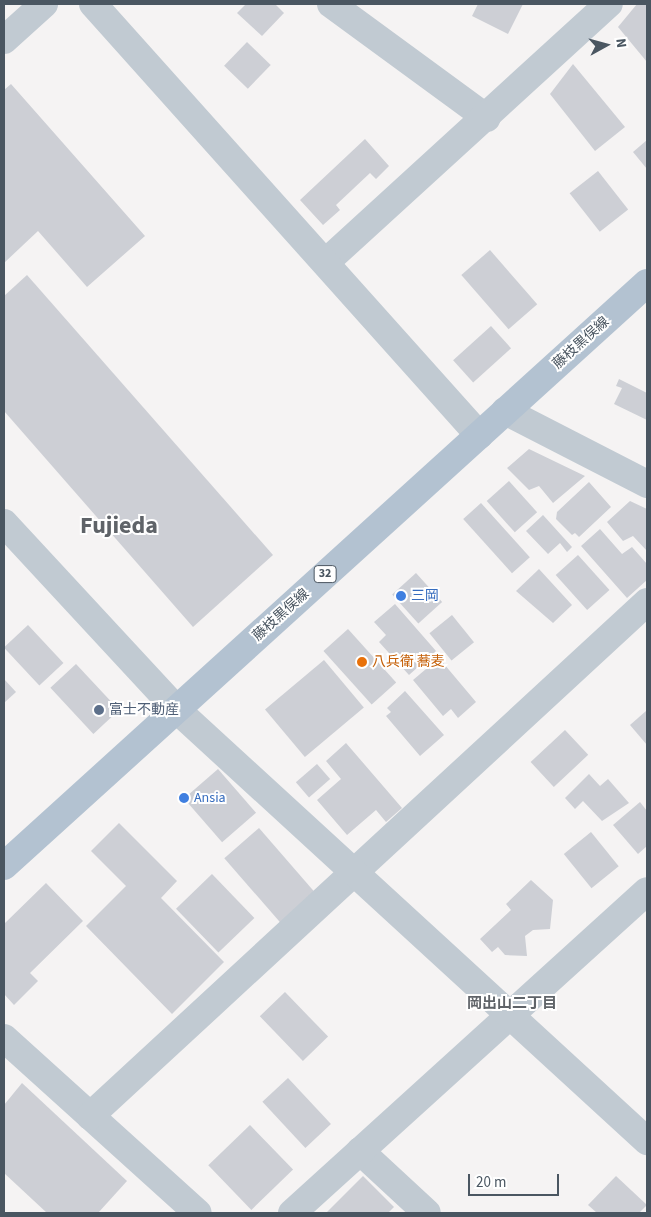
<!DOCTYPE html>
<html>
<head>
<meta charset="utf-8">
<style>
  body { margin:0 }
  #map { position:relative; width:651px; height:1217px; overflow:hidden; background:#f5f3f3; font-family:"Source Sans 3","Noto Sans JP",sans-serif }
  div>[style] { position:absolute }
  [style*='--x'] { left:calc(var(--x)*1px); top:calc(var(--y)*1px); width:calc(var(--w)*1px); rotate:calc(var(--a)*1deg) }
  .building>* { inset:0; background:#cdcfd5; transform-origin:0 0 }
  .minor>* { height:28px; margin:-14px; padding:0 14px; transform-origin:14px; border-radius:14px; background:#c1cad2 }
  .tertiary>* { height:28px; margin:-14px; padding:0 14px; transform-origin:14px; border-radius:14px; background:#c1cad2 }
  .primary>* { height:28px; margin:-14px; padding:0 14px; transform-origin:14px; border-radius:14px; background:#b3c2d1 }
  .dots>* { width:14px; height:14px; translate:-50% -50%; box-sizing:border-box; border:2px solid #fff; border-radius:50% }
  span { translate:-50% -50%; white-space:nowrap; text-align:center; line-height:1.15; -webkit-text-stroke:4px #fff; paint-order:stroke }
  .shield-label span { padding:1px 4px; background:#fff; border:1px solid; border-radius:4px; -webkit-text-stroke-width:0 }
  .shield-label { font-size:12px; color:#4a5661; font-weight:700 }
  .street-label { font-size:14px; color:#4a5661 }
  .shop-label { font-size:14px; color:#366cbe }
  .left { translate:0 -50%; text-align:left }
  .food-label { font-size:14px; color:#c56008 }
  .service-label { font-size:14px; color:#4e5e75 }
  .neighbourhood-label { font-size:15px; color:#5f6368; font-weight:700 }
  .town-label { font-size:24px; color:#5f6368; font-weight:700 }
  .frame { position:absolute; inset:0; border:5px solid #4a5661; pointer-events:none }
  .north { position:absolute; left:581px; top:20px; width:50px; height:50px; -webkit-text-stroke:4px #fff; paint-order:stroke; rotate:83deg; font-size:14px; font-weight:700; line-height:20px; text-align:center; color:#4a5661 }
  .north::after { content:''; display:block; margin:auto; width:18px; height:22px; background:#4a5661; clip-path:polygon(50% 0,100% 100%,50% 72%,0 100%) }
  .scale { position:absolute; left:468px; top:1174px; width:91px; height:22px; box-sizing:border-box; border:2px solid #4a5661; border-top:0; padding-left:6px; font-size:15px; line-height:18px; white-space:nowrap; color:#4a5661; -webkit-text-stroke:4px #fff; paint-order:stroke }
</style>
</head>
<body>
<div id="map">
  <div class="building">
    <div style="clip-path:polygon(246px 4px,275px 4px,284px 13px,262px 36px,237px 13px)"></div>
    <div style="clip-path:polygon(478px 4px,523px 4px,508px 34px,472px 16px)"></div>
    <div style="clip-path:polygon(637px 4px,647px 4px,647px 62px,618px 27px)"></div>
    <div style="left:247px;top:42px;width:33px;height:33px;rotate:44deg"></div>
    <div style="clip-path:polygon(573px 64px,625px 127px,595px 151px,550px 94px)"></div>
    <div style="clip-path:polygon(11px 84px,145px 236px,87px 287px,38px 231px,4px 263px,4px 90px)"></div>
    <div style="clip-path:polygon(365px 139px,389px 166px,376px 179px,370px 173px,336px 205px,340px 210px,323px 225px,300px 200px)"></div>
    <div style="clip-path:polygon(647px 140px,647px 169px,633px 152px)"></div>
    <div style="left:598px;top:171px;width:49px;height:36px;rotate:52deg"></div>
    <div style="left:490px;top:250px;width:72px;height:38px;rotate:49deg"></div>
    <div style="clip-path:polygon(27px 275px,273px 555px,193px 627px,4px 411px,4px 296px)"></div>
    <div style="left:491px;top:326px;width:30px;height:51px;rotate:48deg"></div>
    <div style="clip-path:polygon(619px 379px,647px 393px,647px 420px,614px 404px,622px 388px,616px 386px)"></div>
    <div style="clip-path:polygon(529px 449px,585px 476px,553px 503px,539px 486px,529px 490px,507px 468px)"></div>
    <div style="left:509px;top:481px;width:42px;height:30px;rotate:48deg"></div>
    <div style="clip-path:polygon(589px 482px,611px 507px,579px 537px,575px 533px,572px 535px,556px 519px,557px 512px)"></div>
    <div style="clip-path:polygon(630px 501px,647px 509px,647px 551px,633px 536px,623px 541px,607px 522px)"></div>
    <div style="left:481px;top:503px;width:73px;height:24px;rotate:48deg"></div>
    <div style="clip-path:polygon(543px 515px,572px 547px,567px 552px,560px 543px,548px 554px,526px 531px)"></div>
    <div style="clip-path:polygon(600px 529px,622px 554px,632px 547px,647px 564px,647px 580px,627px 598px,581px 546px)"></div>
    <div style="left:578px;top:555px;width:47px;height:30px;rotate:48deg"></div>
    <div style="clip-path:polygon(539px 569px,572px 605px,553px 623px,516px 591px)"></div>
    <div style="left:416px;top:573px;width:39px;height:32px;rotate:48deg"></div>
    <div style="clip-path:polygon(395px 604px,436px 651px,409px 675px,379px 642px,386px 635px,374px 622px)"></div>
    <div style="left:452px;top:615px;width:35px;height:29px;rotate:51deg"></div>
    <div style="left:28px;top:625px;width:52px;height:33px;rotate:47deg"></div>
    <div style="left:348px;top:629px;width:72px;height:33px;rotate:48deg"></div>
    <div style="clip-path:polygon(439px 658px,476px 702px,458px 718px,451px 709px,443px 716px,413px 680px)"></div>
    <div style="left:324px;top:660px;width:62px;height:77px;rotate:50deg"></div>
    <div style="left:76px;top:664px;width:63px;height:35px;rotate:47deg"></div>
    <div style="clip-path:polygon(4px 679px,16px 692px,4px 703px)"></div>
    <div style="clip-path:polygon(405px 691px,444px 735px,420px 756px,386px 716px,391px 712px,387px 708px)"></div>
    <div style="clip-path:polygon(646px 711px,647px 712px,647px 745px,630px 725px)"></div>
    <div style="left:565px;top:730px;width:34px;height:47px;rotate:47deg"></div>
    <div style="clip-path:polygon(346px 743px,402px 808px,386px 822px,376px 810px,347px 835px,317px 800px,341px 779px,326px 761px)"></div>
    <div style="left:317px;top:764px;width:20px;height:28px;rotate:49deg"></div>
    <div style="left:218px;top:769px;width:58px;height:45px;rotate:49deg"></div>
    <div style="clip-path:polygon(589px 774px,600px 786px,608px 779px,629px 803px,602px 821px,583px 801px,575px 809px,565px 798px)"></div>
    <div style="clip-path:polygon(640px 802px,647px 811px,647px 846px,638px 854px,613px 825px)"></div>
    <div style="clip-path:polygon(119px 823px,177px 881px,161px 898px,224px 962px,172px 1014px,86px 926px,126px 886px,91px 851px)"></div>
    <div style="left:259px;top:828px;width:86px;height:46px;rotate:49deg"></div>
    <div style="left:591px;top:832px;width:44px;height:35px;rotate:51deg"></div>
    <div style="left:212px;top:874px;width:61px;height:50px;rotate:46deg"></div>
    <div style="clip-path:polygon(531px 880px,553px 900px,550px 929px,533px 930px,525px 936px,527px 956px,505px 955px,498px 947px,492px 952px,480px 939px,511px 910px,506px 904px)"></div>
    <div style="clip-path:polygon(46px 883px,83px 921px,30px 973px,38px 981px,14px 1005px,4px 994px,4px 924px)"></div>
    <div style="left:285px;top:992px;width:62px;height:35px;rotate:46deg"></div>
    <div style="left:288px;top:1078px;width:63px;height:35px;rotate:47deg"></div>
    <div style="clip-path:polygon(22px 1083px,127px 1181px,98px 1213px,47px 1213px,4px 1173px,4px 1105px)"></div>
    <div style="left:250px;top:1125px;width:62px;height:58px;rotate:46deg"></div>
    <div style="clip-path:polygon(363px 1176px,394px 1207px,388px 1213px,326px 1213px)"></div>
    <div style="clip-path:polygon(616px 1176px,647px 1205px,639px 1213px,597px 1213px,588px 1205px)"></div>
  </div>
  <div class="minor">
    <div style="--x:331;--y:4;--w:193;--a:36.2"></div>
    <div style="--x:326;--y:262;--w:383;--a:-42.4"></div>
    <div style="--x:505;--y:411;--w:160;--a:27.2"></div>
    <div style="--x:4;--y:1038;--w:261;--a:42.1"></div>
    <div style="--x:90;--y:1116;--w:758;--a:-42.7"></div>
    <div style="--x:360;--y:1151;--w:91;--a:42.8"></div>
    <div style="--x:292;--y:1213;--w:479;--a:-42.2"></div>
  </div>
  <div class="tertiary">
    <div style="--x:93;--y:4;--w:579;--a:48.15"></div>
    <div style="--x:4;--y:40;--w:54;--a:-42"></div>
    <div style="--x:4;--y:523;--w:255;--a:47.2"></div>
    <div style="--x:177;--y:710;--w:638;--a:42.52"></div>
  </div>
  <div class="primary">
    <div style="--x:4;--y:866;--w:868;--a:-42.2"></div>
  </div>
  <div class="dots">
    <div style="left:401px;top:596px;background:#3f7fe0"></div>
    <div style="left:362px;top:662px;background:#e8710a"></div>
    <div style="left:99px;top:710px;background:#5c6f8a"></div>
    <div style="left:184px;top:798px;background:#3f7fe0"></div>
  </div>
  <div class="shield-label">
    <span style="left:325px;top:574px">32</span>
  </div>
  <div class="street-label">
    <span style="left:581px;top:343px;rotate:-42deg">藤枝黒俣線</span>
    <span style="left:281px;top:615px;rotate:-42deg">藤枝黒俣線</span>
  </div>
  <div class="shop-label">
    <span class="left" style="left:411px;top:596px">三岡</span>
    <span class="left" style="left:194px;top:798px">Ansia</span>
  </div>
  <div class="food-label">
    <span class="left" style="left:372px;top:662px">八兵衛 蕎麦</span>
  </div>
  <div class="service-label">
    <span class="left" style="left:109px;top:710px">富士不動産</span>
  </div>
  <div class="neighbourhood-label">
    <span style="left:512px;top:1004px">岡出山二丁目</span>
  </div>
  <div class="town-label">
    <span style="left:119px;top:526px">Fujieda</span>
  </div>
  <div class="frame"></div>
  <div class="north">N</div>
  <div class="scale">20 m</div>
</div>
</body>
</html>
